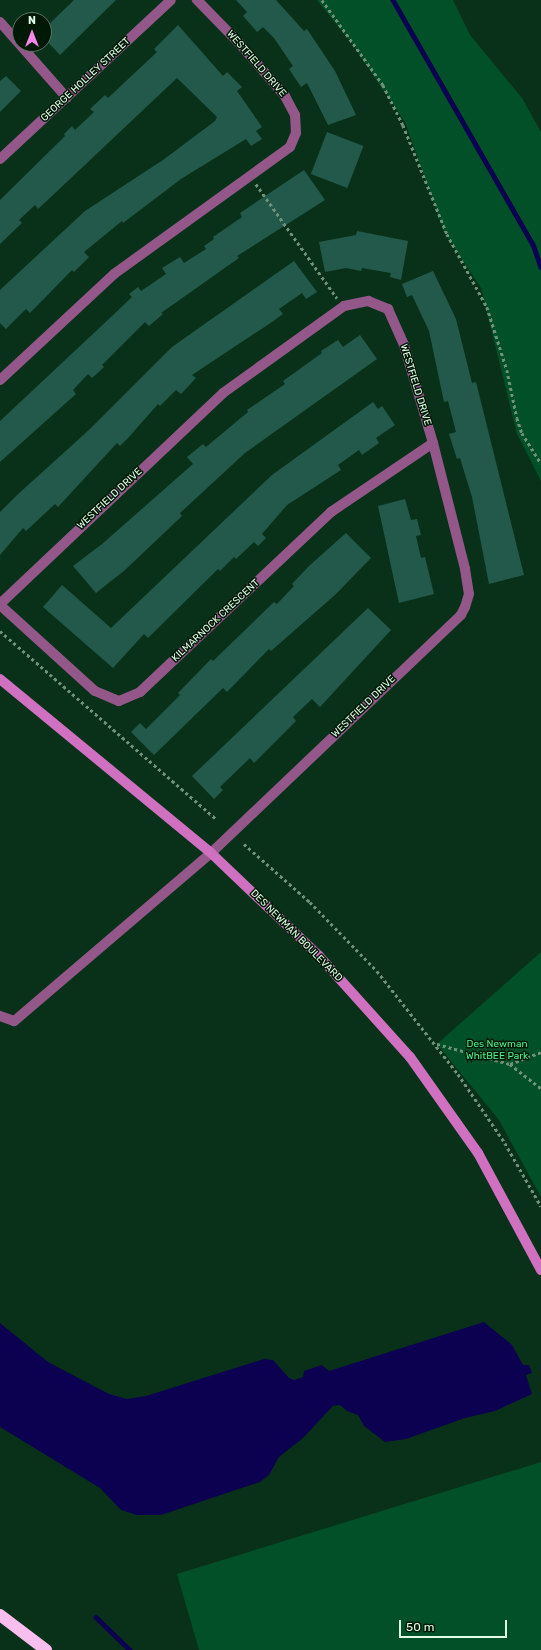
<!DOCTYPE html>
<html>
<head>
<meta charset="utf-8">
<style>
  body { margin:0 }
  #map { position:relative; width:541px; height:1650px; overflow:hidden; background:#093119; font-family:Rubik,sans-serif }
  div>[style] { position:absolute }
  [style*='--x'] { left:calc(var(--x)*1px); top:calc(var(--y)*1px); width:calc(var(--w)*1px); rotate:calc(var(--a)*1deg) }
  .green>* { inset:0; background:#025028 }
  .water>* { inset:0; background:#0c0050 }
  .stream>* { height:4.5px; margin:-2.25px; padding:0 2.25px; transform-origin:2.25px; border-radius:2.25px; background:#0c0050 }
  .building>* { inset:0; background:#23594a; transform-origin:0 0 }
  .path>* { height:2.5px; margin-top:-1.25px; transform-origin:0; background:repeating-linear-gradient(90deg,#6f927b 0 3px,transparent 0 6px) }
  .street>* { height:10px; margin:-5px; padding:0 5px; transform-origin:5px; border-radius:5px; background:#935889 }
  .secondary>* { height:10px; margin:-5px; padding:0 5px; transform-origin:5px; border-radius:5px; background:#cf71c0 }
  .highway>* { height:12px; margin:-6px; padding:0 6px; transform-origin:6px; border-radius:6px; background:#f8beed }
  span { translate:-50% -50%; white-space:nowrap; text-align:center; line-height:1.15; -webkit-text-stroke:3px #001806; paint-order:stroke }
  .street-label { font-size:10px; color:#e0fde7 }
  .park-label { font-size:10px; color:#4af491 }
  .north { position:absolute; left:12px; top:12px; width:40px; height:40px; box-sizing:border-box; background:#001806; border:1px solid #5a7460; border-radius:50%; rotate:0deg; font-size:11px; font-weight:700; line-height:16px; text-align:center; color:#e0fde7 }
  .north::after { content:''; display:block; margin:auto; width:14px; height:18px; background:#f987e8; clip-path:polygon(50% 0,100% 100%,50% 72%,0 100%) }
  .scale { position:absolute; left:399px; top:1620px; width:108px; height:18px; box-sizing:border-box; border:2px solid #e0fde7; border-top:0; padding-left:5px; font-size:12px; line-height:14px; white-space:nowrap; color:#e0fde7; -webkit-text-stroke:3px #001806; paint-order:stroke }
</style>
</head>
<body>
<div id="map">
  <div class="green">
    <div style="clip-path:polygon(317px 0,453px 0,470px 35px,522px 98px,541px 132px,541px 481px,517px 434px,481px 288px,444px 232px,405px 122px,352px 44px)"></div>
    <div style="clip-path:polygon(541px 952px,541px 1197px,499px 1120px,437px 1044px)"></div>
    <div style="clip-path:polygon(541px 1462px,541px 1650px,199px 1650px,177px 1574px)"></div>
  </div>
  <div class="water">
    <div style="clip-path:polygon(484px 1322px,512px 1345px,523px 1365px,529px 1365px,532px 1373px,526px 1375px,532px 1394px,495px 1411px,465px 1418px,406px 1439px,385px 1442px,364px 1426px,358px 1415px,347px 1411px,340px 1405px,333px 1406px,303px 1438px,279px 1457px,269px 1475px,260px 1482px,161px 1515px,137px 1515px,121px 1510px,100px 1488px,0 1427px,0 1323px,48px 1362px,109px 1394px,127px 1399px,146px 1396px,264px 1359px,273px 1360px,289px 1378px,294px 1380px,303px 1377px,304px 1371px,322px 1365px,329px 1371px)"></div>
  </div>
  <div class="stream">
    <div style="--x:393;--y:0;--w:281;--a:60.2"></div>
    <div style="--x:533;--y:244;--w:24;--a:71"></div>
    <div style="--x:96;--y:1617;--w:47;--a:44.1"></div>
  </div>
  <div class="building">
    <div style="clip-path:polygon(74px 0,116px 0,60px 55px,44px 38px,44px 29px)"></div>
    <div style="clip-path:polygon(236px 0,276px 0,304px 31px,307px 29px,335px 71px,356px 115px,328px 125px,307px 83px,301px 87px,289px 69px,293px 66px,274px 38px,263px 27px,257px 32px,243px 16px,247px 12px)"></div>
    <div style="clip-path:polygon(178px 25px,223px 76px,227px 72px,242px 87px,237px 91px,262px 127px,256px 131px,262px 139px,251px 146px,246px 139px,181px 179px,123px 223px,122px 221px,84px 252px,89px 257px,74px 272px,72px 270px,30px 313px,26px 309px,6px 329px,0 323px,0 290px,85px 211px,163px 160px,215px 121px,217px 117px,177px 78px,52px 196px,38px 209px,35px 205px,19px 220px,22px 223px,0 244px,0 200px,65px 136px,64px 134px,72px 126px,75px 130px,94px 112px,90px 109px,105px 95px,108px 98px,157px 52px,154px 49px)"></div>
    <div style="clip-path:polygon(6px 76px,21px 91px,0 112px,0 81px)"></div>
    <div style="left:327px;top:132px;width:39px;height:45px;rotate:21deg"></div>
    <div style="clip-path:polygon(304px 170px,325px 200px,237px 256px,239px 258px,161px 313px,163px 314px,149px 326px,145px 322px,102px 365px,104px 367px,92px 378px,88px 374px,73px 390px,76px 394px,0 462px,0 421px,111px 317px,132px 297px,129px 294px,138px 287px,141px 291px,166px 274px,162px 268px,180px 257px,184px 263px,206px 249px,204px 246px,214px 239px,213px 237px,242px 217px,240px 213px)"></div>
    <div style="clip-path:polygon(357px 231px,408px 241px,401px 280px,390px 277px,391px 273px,362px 268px,361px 271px,346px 268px,325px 272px,319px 242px,356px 235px)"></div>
    <div style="clip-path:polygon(294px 261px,317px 292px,306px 299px,302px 293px,279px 309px,283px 314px,272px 322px,192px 375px,196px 378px,181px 394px,176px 390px,160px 406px,158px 404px,128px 438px,120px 446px,117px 443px,58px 507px,55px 504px,26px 531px,23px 528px,0 555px,0 512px,16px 496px,90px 429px,172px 347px)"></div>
    <div style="clip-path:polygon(433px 271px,456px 319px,472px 383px,476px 382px,524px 575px,489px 584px,472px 497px,460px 458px,457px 459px,449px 434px,456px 432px,448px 401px,444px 402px,429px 331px,412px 295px,407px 297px,402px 284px)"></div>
    <div style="clip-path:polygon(360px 335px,377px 359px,245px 453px,180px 513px,182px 516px,125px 570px,96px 593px,73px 566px,102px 544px,193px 464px,187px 457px,203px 444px,206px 447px,248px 412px,247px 410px,285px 384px,283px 381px,322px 353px,321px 351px,338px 340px,343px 347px)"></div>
    <div style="clip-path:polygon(373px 402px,378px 409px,382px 406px,395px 425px,376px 438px,379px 443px,362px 455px,359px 450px,338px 465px,341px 470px,287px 505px,262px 534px,266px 538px,258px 546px,254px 542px,236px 559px,234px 557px,220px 571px,218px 569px,148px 638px,144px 634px,113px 668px,43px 607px,62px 585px,111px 628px,272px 475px)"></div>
    <div style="clip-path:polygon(405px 499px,411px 520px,417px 519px,421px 535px,416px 536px,421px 558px,425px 557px,434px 594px,399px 603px,378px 506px)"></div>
    <div style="clip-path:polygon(346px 533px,371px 558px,336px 594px,271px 651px,269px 649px,227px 692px,223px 688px,154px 755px,131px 732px,140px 723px,146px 729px,180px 695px,178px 693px,211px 659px,213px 661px,274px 602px,277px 604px,294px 586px,292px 584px,309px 566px)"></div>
    <div style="clip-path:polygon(368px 608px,391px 630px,320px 707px,312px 699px,293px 717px,296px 721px,254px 763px,250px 758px,220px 787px,223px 790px,214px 799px,192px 776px)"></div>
  </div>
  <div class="path">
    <div style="--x:322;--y:0;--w:105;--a:54.3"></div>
    <div style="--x:383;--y:85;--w:45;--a:63.4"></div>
    <div style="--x:403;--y:125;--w:118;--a:68"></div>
    <div style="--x:447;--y:234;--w:83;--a:61.3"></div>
    <div style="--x:487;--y:307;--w:66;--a:72.4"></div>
    <div style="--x:507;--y:370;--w:49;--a:78.2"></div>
    <div style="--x:517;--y:418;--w:16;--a:72"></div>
    <div style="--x:522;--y:433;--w:36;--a:58"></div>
    <div style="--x:256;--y:184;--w:140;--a:54.6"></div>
    <div style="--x:0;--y:631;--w:286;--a:41"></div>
    <div style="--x:244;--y:844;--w:88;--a:41.3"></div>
    <div style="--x:310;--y:902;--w:96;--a:45.8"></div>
    <div style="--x:377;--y:971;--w:131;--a:51.8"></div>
    <div style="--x:458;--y:1074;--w:83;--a:55.7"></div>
    <div style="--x:505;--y:1143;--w:73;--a:60.3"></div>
    <div style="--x:437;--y:1044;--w:76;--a:15.3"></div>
    <div style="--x:510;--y:1064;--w:39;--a:38"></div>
    <div style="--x:510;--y:1064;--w:33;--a:-21"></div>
  </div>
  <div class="street">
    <div style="--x:0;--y:22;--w:101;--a:48.6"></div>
    <div style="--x:0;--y:159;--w:233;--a:-42.9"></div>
    <div style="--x:0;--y:380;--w:156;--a:-42.9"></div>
    <div style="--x:114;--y:274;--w:217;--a:-35.8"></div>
    <div style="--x:290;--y:147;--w:15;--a:-67"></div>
    <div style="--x:296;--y:133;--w:18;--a:-93"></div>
    <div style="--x:295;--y:115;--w:21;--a:-118"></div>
    <div style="--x:285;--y:96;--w:69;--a:-130.9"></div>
    <div style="--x:240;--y:44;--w:62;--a:-134.3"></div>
    <div style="--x:0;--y:604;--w:307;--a:-43.4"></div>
    <div style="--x:223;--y:393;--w:149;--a:-35.7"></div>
    <div style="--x:344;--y:306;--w:25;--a:-12"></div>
    <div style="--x:368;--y:301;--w:22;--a:22"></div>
    <div style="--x:388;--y:309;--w:39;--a:66"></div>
    <div style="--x:404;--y:345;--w:102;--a:73.5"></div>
    <div style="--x:433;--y:443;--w:130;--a:75.7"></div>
    <div style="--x:465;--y:569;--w:25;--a:81"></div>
    <div style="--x:469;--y:594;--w:14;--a:107"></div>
    <div style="--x:465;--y:607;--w:9;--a:117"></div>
    <div style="--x:461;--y:615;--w:345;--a:136.4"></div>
    <div style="--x:211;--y:853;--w:259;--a:139.5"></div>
    <div style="--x:14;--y:1021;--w:15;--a:-160"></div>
    <div style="--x:0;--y:605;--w:128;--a:42.2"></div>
    <div style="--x:95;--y:691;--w:26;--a:23"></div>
    <div style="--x:119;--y:701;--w:23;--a:-23"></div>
    <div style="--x:140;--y:692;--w:262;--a:-43.3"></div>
    <div style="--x:331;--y:512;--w:123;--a:-34.1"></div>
  </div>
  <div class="secondary">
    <div style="--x:0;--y:679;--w:273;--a:39.5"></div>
    <div style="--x:211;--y:853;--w:149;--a:43.6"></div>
    <div style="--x:319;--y:956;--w:136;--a:48"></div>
    <div style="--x:410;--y:1057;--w:118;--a:54.7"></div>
    <div style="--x:478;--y:1153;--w:133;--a:61.7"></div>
  </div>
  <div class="highway">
    <div style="--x:0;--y:1615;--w:58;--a:37.3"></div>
  </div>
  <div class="street-label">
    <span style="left:256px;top:64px;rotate:49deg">WESTFIELD DRIVE</span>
    <span style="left:86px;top:80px;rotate:-43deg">GEORGE HOLLEY STREET</span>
    <span style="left:415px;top:385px;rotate:73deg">WESTFIELD DRIVE</span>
    <span style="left:110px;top:499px;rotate:-43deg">WESTFIELD DRIVE</span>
    <span style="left:216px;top:621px;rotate:-43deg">KILMARNOCK CRESCENT</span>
    <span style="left:364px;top:707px;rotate:-44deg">WESTFIELD DRIVE</span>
    <span style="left:296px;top:936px;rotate:45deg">DES NEWMAN BOULEVARD</span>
  </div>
  <div class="park-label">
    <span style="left:497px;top:1050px">Des Newman<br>WhitBEE Park</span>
  </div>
  <div class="north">N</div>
  <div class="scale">50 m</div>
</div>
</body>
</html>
